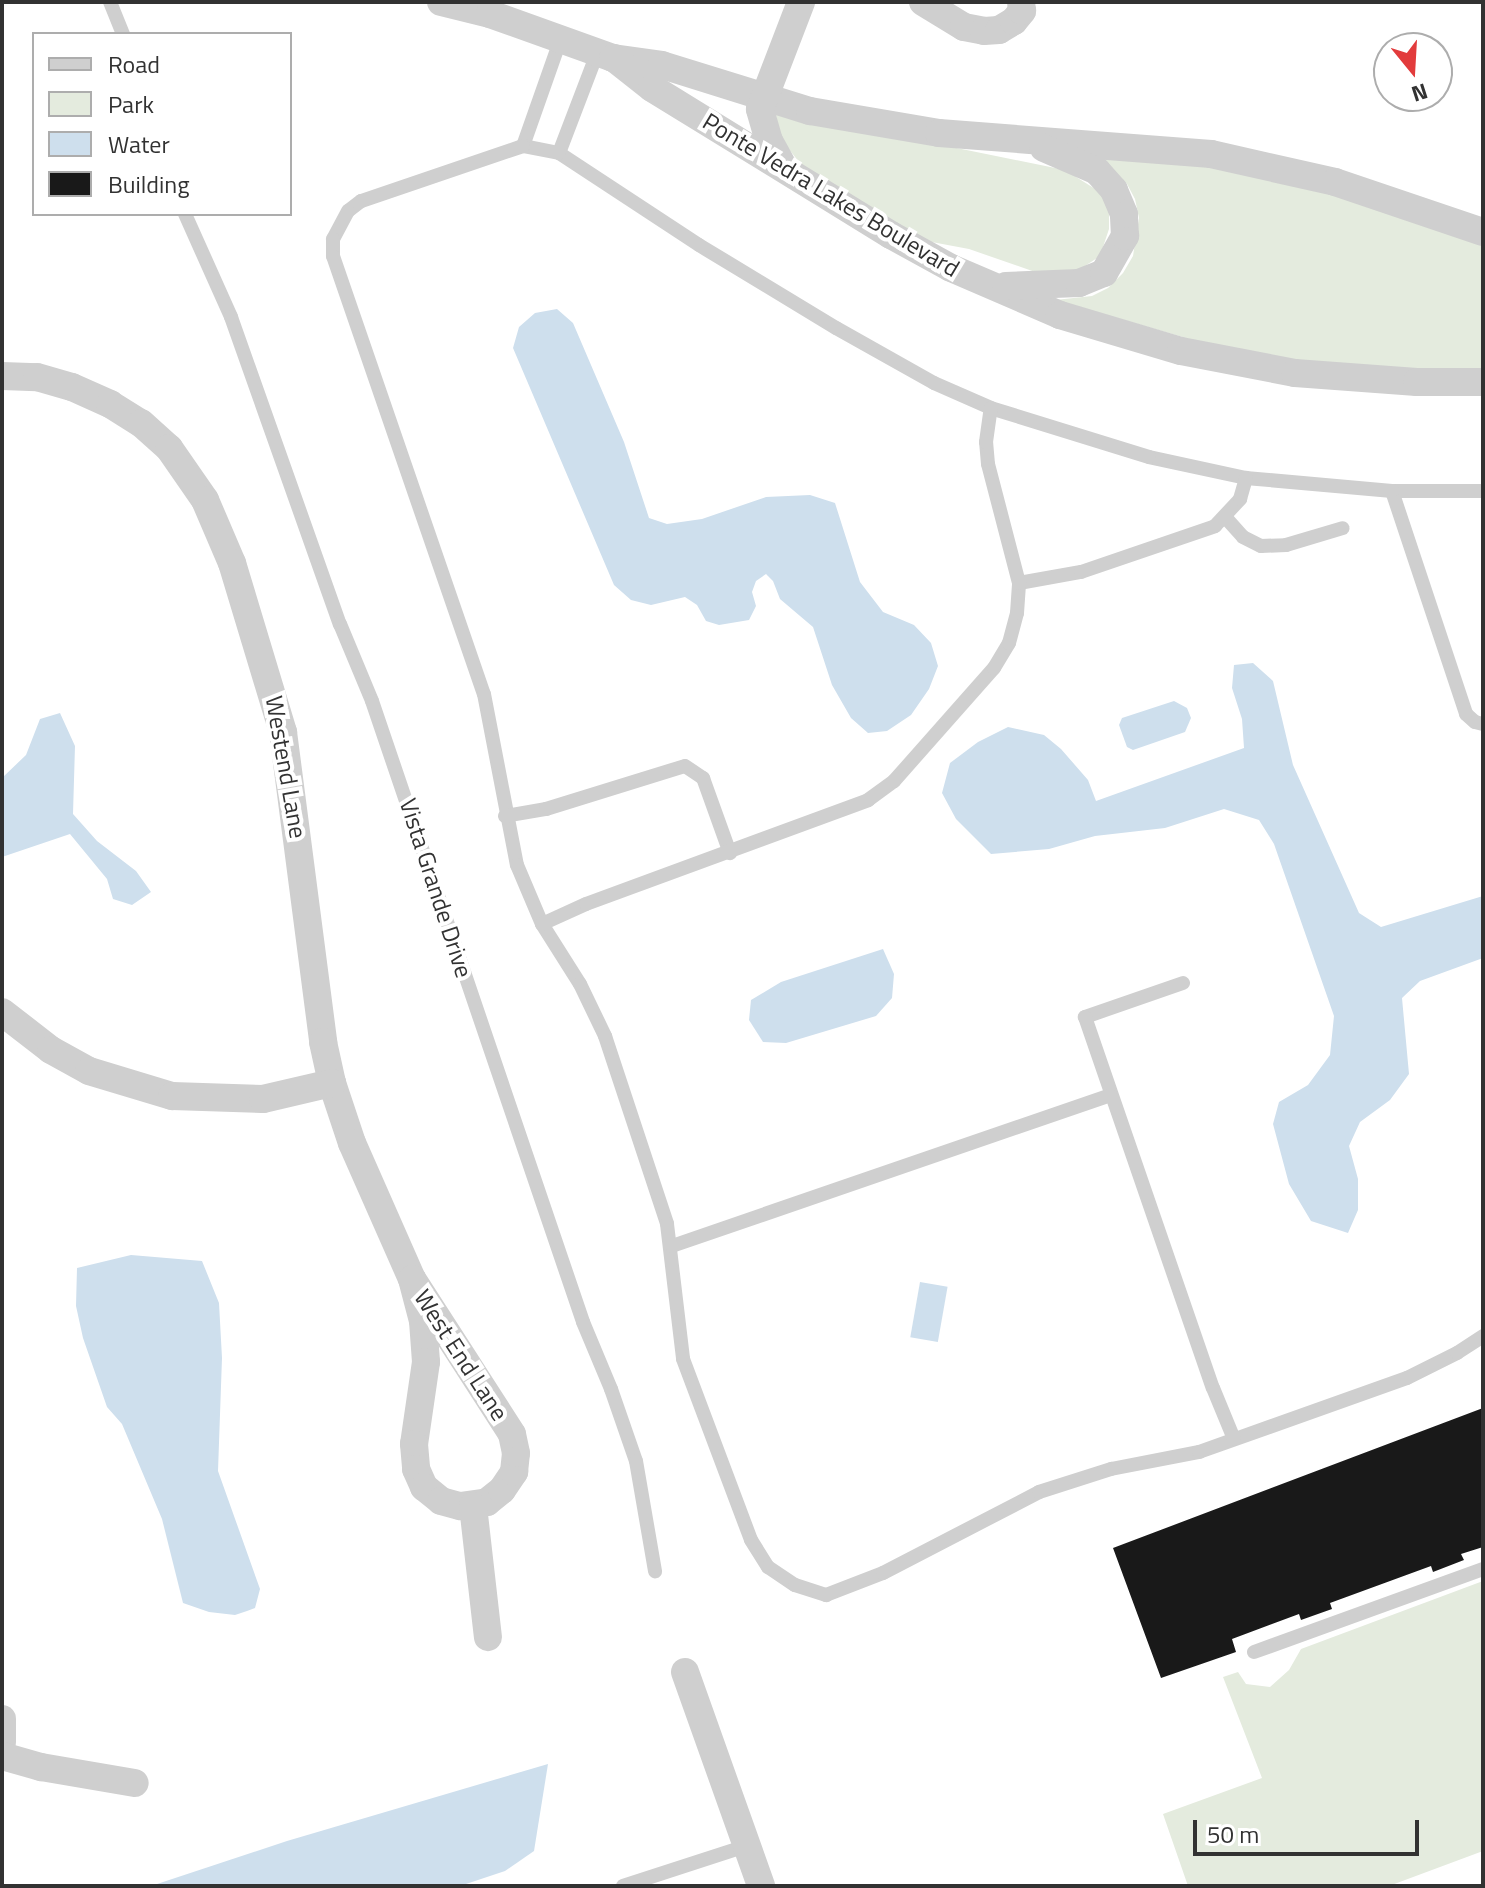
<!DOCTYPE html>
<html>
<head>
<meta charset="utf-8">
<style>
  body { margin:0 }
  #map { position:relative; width:1485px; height:1888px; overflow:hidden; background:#fff; font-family:"Titillium Web",sans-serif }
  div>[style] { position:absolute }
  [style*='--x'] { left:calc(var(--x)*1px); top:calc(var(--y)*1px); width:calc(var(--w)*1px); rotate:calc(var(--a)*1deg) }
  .green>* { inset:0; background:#e4ebde }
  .water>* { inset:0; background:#cedfed; transform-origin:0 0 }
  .building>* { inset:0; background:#191919 }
  .lane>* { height:14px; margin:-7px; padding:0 7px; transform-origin:7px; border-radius:7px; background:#cfcfcf }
  .street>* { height:28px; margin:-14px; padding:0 14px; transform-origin:14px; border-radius:14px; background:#cfcfcf }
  span { translate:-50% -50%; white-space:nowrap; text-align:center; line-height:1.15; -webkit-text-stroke:8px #fff; paint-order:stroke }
  .street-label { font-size:24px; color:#323232 }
  .frame { position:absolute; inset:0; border:4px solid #323232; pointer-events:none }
  .legend { position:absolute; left:32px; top:32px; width:260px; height:184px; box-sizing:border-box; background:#fff; border:2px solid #adadad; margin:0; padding:10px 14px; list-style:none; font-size:24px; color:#323232 }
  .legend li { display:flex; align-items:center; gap:16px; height:40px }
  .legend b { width:40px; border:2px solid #adadad }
  .north { position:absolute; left:1373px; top:32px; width:80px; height:80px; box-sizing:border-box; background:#fff; border:2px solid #adadad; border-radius:50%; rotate:162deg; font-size:22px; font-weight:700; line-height:32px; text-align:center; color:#323232 }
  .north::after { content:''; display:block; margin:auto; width:28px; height:36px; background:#e23b3c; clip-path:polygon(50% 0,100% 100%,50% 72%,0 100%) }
  .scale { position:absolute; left:1193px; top:1820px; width:226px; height:36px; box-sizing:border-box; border:4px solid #323232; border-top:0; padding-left:10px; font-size:24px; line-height:28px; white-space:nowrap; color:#323232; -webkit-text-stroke:6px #fff; paint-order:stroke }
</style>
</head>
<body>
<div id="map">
  <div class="green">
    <div style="clip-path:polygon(775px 111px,1065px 170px,1100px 192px,1109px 208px,1109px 229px,1100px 256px,1082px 268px,1062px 274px,1038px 273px,969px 249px,921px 240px,806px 171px,781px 139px)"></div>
    <div style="clip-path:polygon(1101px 157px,1168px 160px,1287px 180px,1483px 243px,1483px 372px,1413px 373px,1238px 353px,1055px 300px,1092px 296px,1108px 288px,1123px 273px,1133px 256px,1139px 218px,1135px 199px,1127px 184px)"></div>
    <div style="clip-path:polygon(1483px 1581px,1483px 1851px,1389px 1886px,1188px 1886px,1163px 1814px,1262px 1778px,1223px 1677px,1238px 1672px,1246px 1684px,1270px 1687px,1289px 1670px,1301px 1649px)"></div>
  </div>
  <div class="water">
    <div style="clip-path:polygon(557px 309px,573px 323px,624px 442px,649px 518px,667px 524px,702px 519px,766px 497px,810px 495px,835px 503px,860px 582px,883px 612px,914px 625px,931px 643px,938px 666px,929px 689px,911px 715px,887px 731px,868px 733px,851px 718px,832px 685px,813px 627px,780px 599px,773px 581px,766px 574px,756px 581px,752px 592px,756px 606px,749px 620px,719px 625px,706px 621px,697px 605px,685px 597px,651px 605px,631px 600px,614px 585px,513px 348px,519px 327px,535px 313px)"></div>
    <div style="clip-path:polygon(1253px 663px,1273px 681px,1293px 765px,1359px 913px,1381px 927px,1483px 896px,1483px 958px,1420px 981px,1402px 998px,1409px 1074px,1390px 1100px,1360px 1122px,1349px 1146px,1358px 1179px,1358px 1210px,1348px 1233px,1311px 1221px,1289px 1184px,1273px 1124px,1279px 1102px,1308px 1085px,1330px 1055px,1334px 1016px,1274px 844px,1259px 820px,1224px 809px,1165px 828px,1095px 836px,1049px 849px,991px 854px,956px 819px,942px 793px,950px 763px,978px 742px,1008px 727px,1044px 735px,1061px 749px,1088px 780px,1096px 801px,1244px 748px,1242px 719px,1232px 688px,1234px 665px)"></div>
    <div style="clip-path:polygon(1174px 701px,1187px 708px,1191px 718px,1185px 732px,1133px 750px,1127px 747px,1119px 725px,1122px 718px)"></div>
    <div style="clip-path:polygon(60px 713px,75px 746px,73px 814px,97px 841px,136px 871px,151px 892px,132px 905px,113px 899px,107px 879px,70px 834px,2px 857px,2px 778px,26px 755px,40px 719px)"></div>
    <div style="clip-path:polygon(883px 949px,894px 974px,892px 998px,876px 1016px,786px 1043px,763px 1042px,749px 1020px,751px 1000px,781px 982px)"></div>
    <div style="clip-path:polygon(131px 1255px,202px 1261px,219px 1303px,222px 1358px,218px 1471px,260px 1589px,255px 1608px,247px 1611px,235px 1615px,209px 1612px,183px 1603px,162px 1519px,122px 1424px,107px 1407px,83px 1338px,76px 1306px,77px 1268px)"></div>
    <div style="left:920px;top:1282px;width:28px;height:56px;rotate:10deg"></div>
    <div style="clip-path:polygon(548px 1764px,534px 1851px,505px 1871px,460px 1886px,151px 1886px,287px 1841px)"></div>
  </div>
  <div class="building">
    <div style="clip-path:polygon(1483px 1408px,1483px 1547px,1461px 1554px,1464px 1560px,1433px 1572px,1431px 1566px,1330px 1603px,1332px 1609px,1301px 1620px,1299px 1614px,1232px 1639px,1236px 1652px,1161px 1678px,1113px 1548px)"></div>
  </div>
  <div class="lane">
    <div style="--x:110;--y:2;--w:35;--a:68"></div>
    <div style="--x:523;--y:146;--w:114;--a:-70.6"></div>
    <div style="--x:559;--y:153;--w:109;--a:-69.1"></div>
    <div style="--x:185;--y:214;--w:113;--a:65.9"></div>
    <div style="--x:231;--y:317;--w:326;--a:70.5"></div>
    <div style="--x:340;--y:624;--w:83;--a:67.4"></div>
    <div style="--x:372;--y:701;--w:656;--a:71.23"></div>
    <div style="--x:583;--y:1322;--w:73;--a:67.3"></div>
    <div style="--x:611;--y:1389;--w:76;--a:70.9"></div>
    <div style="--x:636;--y:1461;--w:112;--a:80.2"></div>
    <div style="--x:1392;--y:491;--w:235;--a:71.6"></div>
    <div style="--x:1466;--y:714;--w:12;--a:42"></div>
    <div style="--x:1475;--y:722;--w:8;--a:14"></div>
    <div style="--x:1483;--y:491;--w:91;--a:180"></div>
    <div style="--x:1392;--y:491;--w:147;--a:-174.9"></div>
    <div style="--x:1246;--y:478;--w:99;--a:-167.8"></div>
    <div style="--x:1149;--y:457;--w:165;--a:-162.8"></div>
    <div style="--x:991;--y:408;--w:62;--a:-156.3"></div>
    <div style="--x:934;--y:383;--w:112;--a:-150.7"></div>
    <div style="--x:836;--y:328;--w:160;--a:-148.8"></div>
    <div style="--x:699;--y:245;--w:168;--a:-146.7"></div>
    <div style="--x:559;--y:153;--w:37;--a:-169"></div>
    <div style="--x:523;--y:146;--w:171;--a:161.2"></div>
    <div style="--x:361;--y:201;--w:16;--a:142"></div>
    <div style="--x:348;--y:211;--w:32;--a:118"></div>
    <div style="--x:333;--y:239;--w:17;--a:90"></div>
    <div style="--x:333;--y:256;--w:463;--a:71"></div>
    <div style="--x:484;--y:694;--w:174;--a:79.1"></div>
    <div style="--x:517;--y:865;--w:64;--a:67"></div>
    <div style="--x:542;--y:924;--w:71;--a:57.7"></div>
    <div style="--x:580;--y:984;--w:58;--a:64.3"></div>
    <div style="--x:605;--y:1036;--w:198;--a:71.7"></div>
    <div style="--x:667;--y:1224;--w:136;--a:83.2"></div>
    <div style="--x:683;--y:1359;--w:193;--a:69.4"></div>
    <div style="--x:751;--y:1540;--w:32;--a:58"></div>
    <div style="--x:768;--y:1567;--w:32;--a:34"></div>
    <div style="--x:795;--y:1585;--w:33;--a:18"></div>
    <div style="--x:826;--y:1595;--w:61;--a:-21.1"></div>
    <div style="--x:883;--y:1573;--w:176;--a:-27.4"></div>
    <div style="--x:1039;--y:1492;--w:76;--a:-17.7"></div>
    <div style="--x:1111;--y:1469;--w:90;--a:-10.9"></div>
    <div style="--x:1199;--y:1452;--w:221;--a:-19.6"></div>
    <div style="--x:1407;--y:1378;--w:56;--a:-26.6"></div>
    <div style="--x:1457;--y:1353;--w:31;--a:-33"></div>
    <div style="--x:1226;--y:518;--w:25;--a:48"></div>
    <div style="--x:1243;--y:537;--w:20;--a:27"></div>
    <div style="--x:1261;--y:546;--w:25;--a:-2"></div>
    <div style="--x:1286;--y:545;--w:59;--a:-16.6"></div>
    <div style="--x:1019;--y:583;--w:63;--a:-10.1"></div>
    <div style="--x:1081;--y:572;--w:142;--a:-18.9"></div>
    <div style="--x:1215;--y:526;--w:37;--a:-47"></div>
    <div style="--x:1240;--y:499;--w:22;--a:-74"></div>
    <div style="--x:505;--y:816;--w:42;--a:-9.7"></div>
    <div style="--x:546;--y:809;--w:145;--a:-17.2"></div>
    <div style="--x:685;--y:766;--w:22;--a:34"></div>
    <div style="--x:703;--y:778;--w:80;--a:70.2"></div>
    <div style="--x:542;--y:924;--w:48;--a:-24.4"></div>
    <div style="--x:586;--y:904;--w:301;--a:-20.2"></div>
    <div style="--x:868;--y:800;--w:32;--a:-36"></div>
    <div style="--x:894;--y:781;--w:151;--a:-48.5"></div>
    <div style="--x:994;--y:668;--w:29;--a:-59"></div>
    <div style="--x:1009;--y:643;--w:31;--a:-75"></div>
    <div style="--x:1017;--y:613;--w:30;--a:-86"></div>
    <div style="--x:1019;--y:583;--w:123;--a:-104.6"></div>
    <div style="--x:988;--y:464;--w:22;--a:-95"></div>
    <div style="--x:986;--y:442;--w:34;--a:-82"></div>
    <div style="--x:1183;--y:983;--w:104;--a:160.9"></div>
    <div style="--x:1085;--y:1017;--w:392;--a:71"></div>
    <div style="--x:1213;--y:1388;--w:55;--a:67.6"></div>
    <div style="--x:672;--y:1246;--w:463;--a:-19"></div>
    <div style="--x:1254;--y:1652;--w:244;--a:-19.9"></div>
    <div style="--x:623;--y:1886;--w:129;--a:-18"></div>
  </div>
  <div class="street">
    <div style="--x:441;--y:2;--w:50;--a:13.8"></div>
    <div style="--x:490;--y:14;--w:131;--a:19.7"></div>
    <div style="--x:613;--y:58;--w:49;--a:8.1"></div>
    <div style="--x:662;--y:65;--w:155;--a:17.3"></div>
    <div style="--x:810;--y:111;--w:131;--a:9.7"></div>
    <div style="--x:939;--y:133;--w:273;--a:4.4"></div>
    <div style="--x:1211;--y:154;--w:127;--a:12.7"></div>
    <div style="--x:1335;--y:182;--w:156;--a:18.7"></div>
    <div style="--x:923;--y:2;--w:48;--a:31.4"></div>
    <div style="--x:964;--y:27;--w:20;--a:11"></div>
    <div style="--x:984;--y:31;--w:15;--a:-4"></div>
    <div style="--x:999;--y:30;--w:17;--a:-31"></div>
    <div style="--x:1014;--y:21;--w:13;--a:-51"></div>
    <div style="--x:1022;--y:11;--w:9;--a:-96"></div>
    <div style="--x:614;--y:58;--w:48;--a:38.3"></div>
    <div style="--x:652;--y:88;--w:281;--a:31.6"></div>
    <div style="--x:891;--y:235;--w:68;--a:28.8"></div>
    <div style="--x:951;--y:268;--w:119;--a:23.3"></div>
    <div style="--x:1060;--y:315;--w:126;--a:16.6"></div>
    <div style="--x:1181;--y:351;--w:116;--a:10.9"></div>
    <div style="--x:1295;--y:373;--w:122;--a:4.2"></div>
    <div style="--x:1417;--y:382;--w:66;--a:0"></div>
    <div style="--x:784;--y:168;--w:31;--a:-119"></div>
    <div style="--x:769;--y:141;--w:33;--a:-106"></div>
    <div style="--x:760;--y:109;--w:115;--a:-69"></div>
    <div style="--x:1006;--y:286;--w:73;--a:-2.4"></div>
    <div style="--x:1079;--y:283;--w:27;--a:-22"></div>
    <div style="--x:1104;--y:273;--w:43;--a:-60.4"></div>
    <div style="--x:1125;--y:236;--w:22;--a:-93"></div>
    <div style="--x:1124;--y:214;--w:26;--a:-113"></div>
    <div style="--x:1114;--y:190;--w:25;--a:-132"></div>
    <div style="--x:1097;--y:171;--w:58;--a:-156.5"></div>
    <div style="--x:2;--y:376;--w:35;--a:2"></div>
    <div style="--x:37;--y:377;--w:36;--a:16"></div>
    <div style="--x:72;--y:387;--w:42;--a:24.1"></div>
    <div style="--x:110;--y:404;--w:36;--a:32"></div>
    <div style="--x:141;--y:423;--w:38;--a:42"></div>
    <div style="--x:169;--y:448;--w:63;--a:55.3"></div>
    <div style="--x:205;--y:500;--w:69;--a:66.8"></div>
    <div style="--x:232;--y:563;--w:177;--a:73.2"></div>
    <div style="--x:283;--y:732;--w:313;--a:82.6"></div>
    <div style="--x:323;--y:1042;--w:42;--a:77.6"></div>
    <div style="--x:332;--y:1083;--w:63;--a:71.6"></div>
    <div style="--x:352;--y:1143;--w:149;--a:66.2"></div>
    <div style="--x:412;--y:1279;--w:43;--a:75.3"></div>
    <div style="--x:423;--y:1321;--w:41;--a:85.8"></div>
    <div style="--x:426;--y:1362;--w:83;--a:98.3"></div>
    <div style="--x:414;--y:1444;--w:25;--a:85"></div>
    <div style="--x:416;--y:1469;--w:20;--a:66"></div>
    <div style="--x:424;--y:1487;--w:22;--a:39"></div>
    <div style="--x:441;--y:1501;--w:20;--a:15"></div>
    <div style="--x:460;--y:1506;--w:27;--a:-8"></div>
    <div style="--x:487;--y:1502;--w:19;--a:-39"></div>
    <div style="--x:502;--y:1490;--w:22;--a:-56"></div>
    <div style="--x:514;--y:1472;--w:19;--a:-84"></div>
    <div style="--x:516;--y:1453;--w:19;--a:-102"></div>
    <div style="--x:512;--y:1434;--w:184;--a:-122.8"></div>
    <div style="--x:2;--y:1012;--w:62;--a:37.8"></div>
    <div style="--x:51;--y:1050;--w:43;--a:28.9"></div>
    <div style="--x:89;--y:1071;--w:87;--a:16.8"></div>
    <div style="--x:172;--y:1096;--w:91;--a:1.9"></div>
    <div style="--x:263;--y:1099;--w:71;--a:-13.1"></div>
    <div style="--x:473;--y:1506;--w:132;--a:83.5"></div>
    <div style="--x:685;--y:1672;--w:227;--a:70.4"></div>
    <div style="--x:2;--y:1719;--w:23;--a:90"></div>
    <div style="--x:2;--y:1756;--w:41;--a:15.8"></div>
    <div style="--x:41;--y:1767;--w:95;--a:9.7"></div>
  </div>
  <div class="street-label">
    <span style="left:831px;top:195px;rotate:31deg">Ponte Vedra Lakes Boulevard</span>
    <span style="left:286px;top:767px;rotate:80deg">Westend Lane</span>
    <span style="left:436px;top:888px;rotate:72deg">Vista Grande Drive</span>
    <span style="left:461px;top:1355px;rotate:57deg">West End Lane</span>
  </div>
  <div class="frame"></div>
  <ul class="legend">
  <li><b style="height:10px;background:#cfcfcf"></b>Road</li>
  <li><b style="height:22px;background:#e4ebde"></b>Park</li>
  <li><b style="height:22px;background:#cedfed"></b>Water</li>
  <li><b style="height:22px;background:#191919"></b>Building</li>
  </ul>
  <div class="north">N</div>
  <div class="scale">50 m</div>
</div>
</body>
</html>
